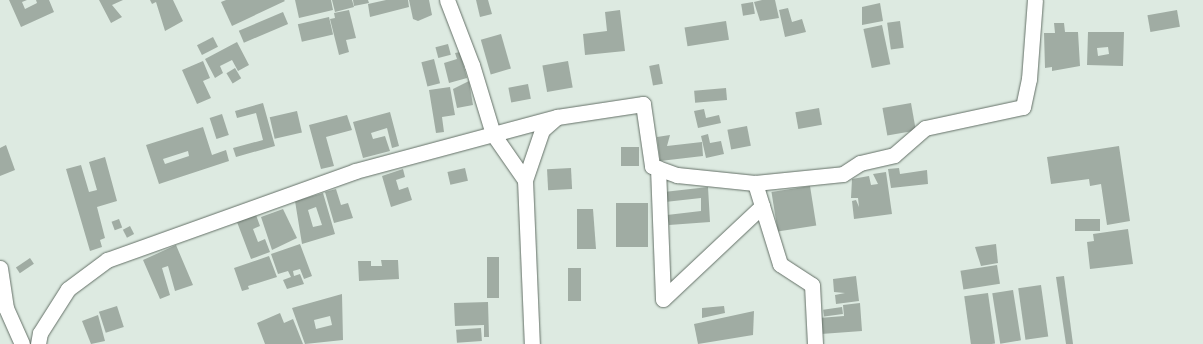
<!DOCTYPE html>
<html>
<head>
<meta charset="utf-8">
<style>
  body { margin:0 }
  #map { position:relative; width:1203px; height:344px; overflow:hidden; background:#ddeae1; font-family:"PT Serif",serif }
  div>[style] { position:absolute }
  [style*='--x'] { left:calc(var(--x)*1px); top:calc(var(--y)*1px); width:calc(var(--w)*1px); rotate:calc(var(--a)*1deg) }
  .building>* { inset:0; background:#a0aca3; transform-origin:0 0 }
  .roads { filter:drop-shadow(0 0 1px #647067) drop-shadow(0 0 1px #647067) }
  .minor>* { height:15px; margin:-7.5px; padding:0 7.5px; transform-origin:7.5px; border-radius:7.5px; background:#fff }
  span { translate:-50% -50%; white-space:nowrap; text-align:center; line-height:1.15; -webkit-text-stroke:3px #eaf8ee; paint-order:stroke }
</style>
</head>
<body>
<div id="map">
  <div class="building">
    <div style="clip-path:polygon(9px 0,27px 0,22px 2px,25px 9px,37px 3px,36px 0,49px 0,54px 12px,21px 27px)"></div>
    <div style="clip-path:polygon(99px 0,123px 0,112px 5px,122px 17px,111px 23px)"></div>
    <div style="clip-path:polygon(150px 0,173px 0,183px 21px,165px 31px,156px 2px,152px 4px)"></div>
    <div style="clip-path:polygon(226px 0,284px 0,285px 1px,232px 26px,221px 2px)"></div>
    <div style="clip-path:polygon(295px 0,331px 0,333px 10px,299px 18px)"></div>
    <div style="clip-path:polygon(332px 0,352px 0,354px 7px,335px 12px)"></div>
    <div style="clip-path:polygon(353px 0,368px 0,369px 3px,354px 6px)"></div>
    <div style="clip-path:polygon(386px 0,408px 0,409px 7px,370px 17px,368px 4px)"></div>
    <div style="clip-path:polygon(409px 0,429px 0,432px 15px,418px 21px,413px 19px)"></div>
    <div style="clip-path:polygon(476px 0,488px 0,492px 14px,480px 17px)"></div>
    <div style="clip-path:polygon(762px 0,775px 0,779px 18px,760px 21px,754px 2px)"></div>
    <div style="left:753px;top:2px;width:12px;height:12px;rotate:81deg"></div>
    <div style="clip-path:polygon(880px 3px,883px 21px,862px 25px,862px 7px)"></div>
    <div style="clip-path:polygon(788px 8px,792px 22px,802px 19px,806px 32px,785px 37px,779px 10px)"></div>
    <div style="clip-path:polygon(349px 10px,356px 38px,346px 40px,349px 52px,339px 55px,330px 19px,335px 18px,334px 13px)"></div>
    <div style="clip-path:polygon(620px 10px,625px 51px,585px 55px,583px 34px,607px 31px,605px 12px)"></div>
    <div style="left:1177px;top:10px;width:17px;height:30px;rotate:80deg"></div>
    <div style="left:283px;top:12px;width:13px;height:48px;rotate:67deg"></div>
    <div style="left:329px;top:17px;width:18px;height:32px;rotate:77deg"></div>
    <div style="left:726px;top:21px;width:19px;height:42px;rotate:81deg"></div>
    <div style="left:900px;top:21px;width:27px;height:13px;rotate:82deg"></div>
    <div style="clip-path:polygon(1054px 23px,1064px 23px,1065px 32px,1078px 32px,1080px 66px,1052px 71px,1052px 67px,1045px 68px,1044px 33px,1055px 33px)"></div>
    <div style="left:882px;top:25px;width:40px;height:19px;rotate:78deg"></div>
    <div style="clip-path:polygon(evenodd,1088px 32px,1124px 32px,1123px 66px,1087px 65px,1088px 32px,1108px 47px,1109px 54px,1098px 56px,1097px 48px,1108px 47px)"></div>
    <div style="left:501px;top:34px;width:36px;height:21px;rotate:74deg"></div>
    <div style="left:213px;top:37px;width:11px;height:18px;rotate:63deg"></div>
    <div style="clip-path:polygon(237px 42px,249px 65px,238px 71px,232px 60px,220px 66px,223px 73px,215px 78px,205px 59px)"></div>
    <div style="left:448px;top:44px;width:11px;height:13px;rotate:75deg"></div>
    <div style="clip-path:polygon(460px 52px,467px 78px,449px 83px,444px 63px,457px 59px,455px 53px)"></div>
    <div style="left:434px;top:59px;width:25px;height:13px;rotate:76deg"></div>
    <div style="clip-path:polygon(203px 61px,210px 78px,203px 81px,211px 98px,197px 104px,182px 70px)"></div>
    <div style="left:568px;top:61px;width:27px;height:26px;rotate:80deg"></div>
    <div style="left:659px;top:64px;width:20px;height:10px;rotate:79deg"></div>
    <div style="left:235px;top:68px;width:12px;height:10px;rotate:59deg"></div>
    <div style="clip-path:polygon(469px 81px,473px 105px,457px 108px,453px 89px)"></div>
    <div style="left:528px;top:84px;width:15px;height:20px;rotate:79deg"></div>
    <div style="clip-path:polygon(450px 87px,455px 115px,442px 117px,444px 132px,436px 133px,429px 90px)"></div>
    <div style="left:726px;top:88px;width:12px;height:32px;rotate:85deg"></div>
    <div style="clip-path:polygon(263px 103px,275px 146px,236px 157px,233px 148px,263px 140px,256px 113px,237px 118px,235px 111px)"></div>
    <div style="left:911px;top:103px;width:28px;height:29px;rotate:80deg"></div>
    <div style="left:819px;top:108px;width:17px;height:24px;rotate:80deg"></div>
    <div style="clip-path:polygon(704px 109px,706px 118px,719px 115px,721px 123px,698px 128px,694px 111px)"></div>
    <div style="left:297px;top:111px;width:22px;height:28px;rotate:77deg"></div>
    <div style="clip-path:polygon(390px 112px,399px 146px,392px 148px,387px 128px,371px 133px,373px 139px,385px 136px,390px 151px,363px 158px,353px 122px)"></div>
    <div style="left:222px;top:114px;width:22px;height:13px;rotate:72deg"></div>
    <div style="clip-path:polygon(347px 115px,352px 130px,326px 137px,334px 166px,321px 169px,309px 125px)"></div>
    <div style="left:747px;top:126px;width:20px;height:20px;rotate:79deg"></div>
    <div style="clip-path:polygon(evenodd,203px 127px,212px 155px,226px 150px,229px 161px,159px 184px,146px 145px,203px 127px,188px 151px,189px 156px,165px 164px,163px 159px,188px 151px)"></div>
    <div style="clip-path:polygon(708px 134px,710px 143px,721px 141px,724px 154px,706px 158px,701px 136px)"></div>
    <div style="clip-path:polygon(670px 135px,667px 146px,702px 142px,703px 156px,660px 161px,657px 137px)"></div>
    <div style="clip-path:polygon(6px 145px,15px 170px,0 176px,0 148px)"></div>
    <div style="clip-path:polygon(1119px 146px,1130px 221px,1107px 225px,1101px 184px,1090px 186px,1089px 179px,1051px 184px,1047px 157px)"></div>
    <div style="left:621px;top:147px;width:18px;height:19px"></div>
    <div style="clip-path:polygon(105px 157px,117px 201px,97px 207px,105px 238px,100px 240px,102px 247px,90px 251px,66px 169px,81px 165px,89px 192px,97px 190px,89px 162px)"></div>
    <div style="left:465px;top:168px;width:13px;height:18px;rotate:77deg"></div>
    <div style="left:571px;top:168px;width:21px;height:24px;rotate:87deg"></div>
    <div style="clip-path:polygon(899px 168px,900px 174px,927px 170px,928px 184px,891px 188px,888px 169px)"></div>
    <div style="clip-path:polygon(403px 169px,405px 177px,396px 180px,399px 190px,408px 187px,412px 200px,391px 207px,382px 176px)"></div>
    <div style="clip-path:polygon(886px 172px,892px 214px,854px 219px,852px 201px,856px 200px,859px 207px,858px 198px,851px 198px,852px 179px,869px 176px,871px 185px,878px 184px,873px 174px)"></div>
    <div style="left:810px;top:186px;width:40px;height:39px;rotate:81deg"></div>
    <div style="clip-path:polygon(708px 187px,710px 222px,669px 225px,667px 215px,701px 211px,701px 198px,665px 202px,664px 192px)"></div>
    <div style="clip-path:polygon(336px 189px,341px 205px,348px 203px,353px 218px,334px 223px,325px 192px)"></div>
    <div style="clip-path:polygon(evenodd,323px 193px,335px 234px,302px 244px,295px 201px,323px 193px,316px 207px,322px 225px,313px 227px,308px 210px,316px 207px)"></div>
    <div style="left:616px;top:203px;width:32px;height:44px"></div>
    <div style="clip-path:polygon(283px 209px,297px 238px,272px 250px,261px 217px)"></div>
    <div style="clip-path:polygon(577px 209px,593px 209px,596px 249px,577px 249px)"></div>
    <div style="clip-path:polygon(256px 215px,260px 226px,253px 229px,258px 242px,265px 239px,270px 252px,251px 259px,237px 222px)"></div>
    <div style="left:119px;top:219px;width:9px;height:8px;rotate:69deg"></div>
    <div style="left:1100px;top:219px;width:12px;height:25px;rotate:90deg"></div>
    <div style="left:130px;top:226px;width:9px;height:8px;rotate:63deg"></div>
    <div style="clip-path:polygon(1128px 229px,1133px 264px,1090px 269px,1087px 242px,1094px 241px,1093px 234px)"></div>
    <div style="clip-path:polygon(300px 244px,312px 276px,304px 279px,300px 269px,293px 271px,294px 276px,300px 274px,304px 284px,287px 289px,283px 280px,291px 277px,288px 271px,278px 274px,271px 254px)"></div>
    <div style="clip-path:polygon(996px 244px,998px 263px,981px 266px,975px 247px)"></div>
    <div style="clip-path:polygon(176px 245px,193px 285px,175px 291px,168px 266px,162px 268px,170px 295px,160px 299px,143px 260px)"></div>
    <div style="clip-path:polygon(269px 256px,277px 277px,248px 286px,249px 289px,242px 291px,234px 268px)"></div>
    <div style="left:487px;top:257px;width:12px;height:41px"></div>
    <div style="left:30px;top:258px;width:7px;height:17px;rotate:56deg"></div>
    <div style="clip-path:polygon(381px 260px,398px 260px,399px 279px,359px 281px,358px 261px,371px 261px,371px 266px,382px 266px)"></div>
    <div style="left:997px;top:265px;width:19px;height:37px;rotate:81deg"></div>
    <div style="left:568px;top:268px;width:13px;height:33px"></div>
    <div style="clip-path:polygon(856px 276px,859px 301px,836px 304px,835px 295px,845px 293px,834px 292px,833px 279px)"></div>
    <div style="clip-path:polygon(1064px 276px,1073px 344px,1066px 344px,1056px 277px)"></div>
    <div style="left:1041px;top:285px;width:52px;height:23px;rotate:82deg"></div>
    <div style="left:1013px;top:290px;width:51px;height:21px;rotate:81deg"></div>
    <div style="left:988px;top:293px;width:51px;height:24px;rotate:82deg"></div>
    <div style="clip-path:polygon(evenodd,342px 294px,343px 340px,305px 344px,292px 308px,342px 294px,330px 316px,332px 325px,316px 329px,314px 320px,330px 316px)"></div>
    <div style="clip-path:polygon(488px 302px,489px 337px,484px 337px,484px 325px,455px 326px,454px 303px)"></div>
    <div style="clip-path:polygon(860px 303px,862px 331px,821px 334px,819px 318px,844px 316px,843px 305px)"></div>
    <div style="left:117px;top:306px;width:22px;height:19px;rotate:72deg"></div>
    <div style="clip-path:polygon(724px 306px,725px 313px,702px 318px,702px 308px)"></div>
    <div style="left:842px;top:307px;width:7px;height:19px;rotate:82deg"></div>
    <div style="clip-path:polygon(754px 311px,753px 335px,698px 344px,694px 324px)"></div>
    <div style="clip-path:polygon(280px 313px,284px 323px,293px 319px,303px 344px,265px 344px,257px 323px)"></div>
    <div style="clip-path:polygon(98px 315px,105px 341px,91px 344px,82px 321px)"></div>
    <div style="left:481px;top:328px;width:13px;height:25px;rotate:86deg"></div>
  </div>
  <div class="roads">
    <div class="minor">
      <div style="--x:447;--y:0;--w:70;--a:69"></div>
      <div style="--x:472;--y:65;--w:72;--a:73.1"></div>
      <div style="--x:493;--y:134;--w:56;--a:55.2"></div>
      <div style="--x:525;--y:180;--w:164;--a:87.6"></div>
      <div style="--x:658;--y:168;--w:131;--a:87.8"></div>
      <div style="--x:663;--y:299;--w:136;--a:-43.2"></div>
      <div style="--x:525;--y:180;--w:53;--a:-71.2"></div>
      <div style="--x:542;--y:130;--w:20;--a:-41"></div>
      <div style="--x:557;--y:117;--w:87;--a:-8.6"></div>
      <div style="--x:643;--y:104;--w:63;--a:81.7"></div>
      <div style="--x:652;--y:166;--w:27;--a:20"></div>
      <div style="--x:677;--y:175;--w:78;--a:5.9"></div>
      <div style="--x:0;--y:268;--w:40;--a:81.5"></div>
      <div style="--x:6;--y:308;--w:39;--a:66"></div>
      <div style="--x:38;--y:344;--w:11;--a:-80"></div>
      <div style="--x:40;--y:333;--w:52;--a:-57.5"></div>
      <div style="--x:68;--y:289;--w:49;--a:-36.6"></div>
      <div style="--x:107;--y:260;--w:263;--a:-19.7"></div>
      <div style="--x:355;--y:171;--w:209;--a:-15"></div>
      <div style="--x:815;--y:344;--w:59;--a:-92.9"></div>
      <div style="--x:812;--y:285;--w:38;--a:-147"></div>
      <div style="--x:780;--y:264;--w:85;--a:-107.2"></div>
      <div style="--x:755;--y:183;--w:88;--a:-5.8"></div>
      <div style="--x:843;--y:174;--w:20;--a:-33"></div>
      <div style="--x:860;--y:163;--w:35;--a:-13"></div>
      <div style="--x:894;--y:155;--w:41;--a:-41.1"></div>
      <div style="--x:925;--y:128;--w:100;--a:-12.1"></div>
      <div style="--x:1023;--y:107;--w:29;--a:-78"></div>
      <div style="--x:1029;--y:79;--w:79;--a:-85.7"></div>
    </div>
  </div>
</div>
</body>
</html>
